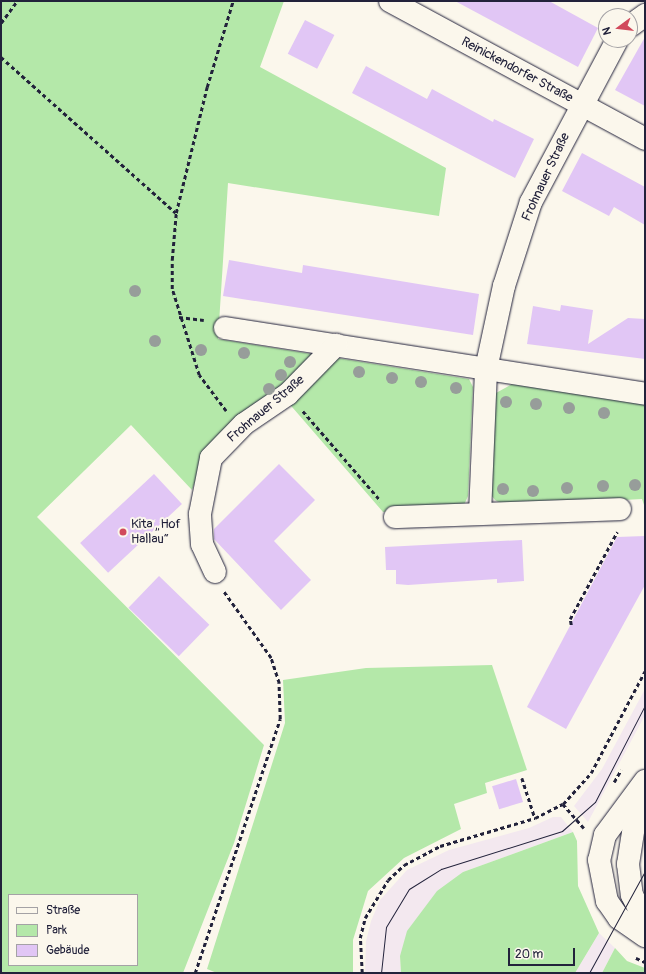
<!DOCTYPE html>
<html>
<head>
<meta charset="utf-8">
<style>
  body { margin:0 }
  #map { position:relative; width:646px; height:974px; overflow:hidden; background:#fbf7ec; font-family:Pangolin,sans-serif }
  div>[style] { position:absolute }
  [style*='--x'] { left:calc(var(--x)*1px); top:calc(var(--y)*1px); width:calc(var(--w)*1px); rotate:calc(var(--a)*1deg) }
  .built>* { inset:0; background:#f3e8ef }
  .green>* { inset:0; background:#b4e8a9 }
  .building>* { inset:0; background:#e1c6f5; transform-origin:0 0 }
  .path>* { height:2.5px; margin-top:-1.25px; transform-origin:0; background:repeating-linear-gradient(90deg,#22223b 0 4px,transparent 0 7px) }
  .roads { filter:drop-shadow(0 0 1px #22223b) drop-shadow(0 0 1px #22223b) }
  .minor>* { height:22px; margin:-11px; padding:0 11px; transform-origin:11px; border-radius:11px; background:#fbf7ec }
  .tram>* { height:1px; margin:-0.5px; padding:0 0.5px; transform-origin:0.5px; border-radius:0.5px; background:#22223b }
  .trees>* { width:12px; height:12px; margin:-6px; border-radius:50%; background:#979d9a }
  .dots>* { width:11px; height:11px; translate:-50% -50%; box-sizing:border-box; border:2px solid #fbf7ec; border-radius:50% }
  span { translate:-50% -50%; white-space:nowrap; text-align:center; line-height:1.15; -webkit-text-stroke:4px #fbf7ec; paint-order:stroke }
  .street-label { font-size:13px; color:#22223b }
  .poi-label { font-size:13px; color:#22223b }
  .left { translate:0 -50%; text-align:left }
  .frame { position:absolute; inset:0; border:2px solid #22223b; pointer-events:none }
  .legend { position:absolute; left:8px; top:894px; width:130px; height:72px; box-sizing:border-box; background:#fbf7ec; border:1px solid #a4a2a5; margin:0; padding:5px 7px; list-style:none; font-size:12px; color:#22223b }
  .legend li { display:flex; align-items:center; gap:8px; height:20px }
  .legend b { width:20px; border:1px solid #a4a2a5 }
  .north { position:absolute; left:598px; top:8px; width:40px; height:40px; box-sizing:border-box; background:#fbf7ec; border:1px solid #a4a2a5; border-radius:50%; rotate:255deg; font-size:11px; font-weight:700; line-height:16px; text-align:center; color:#22223b }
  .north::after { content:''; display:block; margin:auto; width:14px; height:18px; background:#d1495b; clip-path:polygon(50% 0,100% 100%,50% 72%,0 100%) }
  .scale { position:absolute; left:508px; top:948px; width:67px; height:18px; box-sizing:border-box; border:2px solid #22223b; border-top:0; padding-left:5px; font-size:12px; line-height:14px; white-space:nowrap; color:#22223b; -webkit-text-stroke:3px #fbf7ec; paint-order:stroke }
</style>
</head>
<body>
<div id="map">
  <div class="built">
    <div style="clip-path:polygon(645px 689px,645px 715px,588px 822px,574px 806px,602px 769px)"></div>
    <div style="clip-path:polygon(553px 817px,561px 817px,573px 832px,463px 872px,400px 956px,401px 973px,365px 973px,366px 941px,371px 921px,380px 900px,407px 870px,449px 850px,529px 828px)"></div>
    <div style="clip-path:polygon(599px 933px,615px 948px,602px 973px,575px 973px)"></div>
  </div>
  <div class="green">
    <div style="clip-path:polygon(evenodd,1px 1px,284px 1px,260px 67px,446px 168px,439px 216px,228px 183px,218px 339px,469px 379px,473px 387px,468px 496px,464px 505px,454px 509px,383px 512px,286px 400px,207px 449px,192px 490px,131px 425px,37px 517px,264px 745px,234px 843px,183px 973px,1px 973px,1px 1px,9px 895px,137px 895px,137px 965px,9px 965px,9px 895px)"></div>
    <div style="clip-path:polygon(512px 384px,645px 404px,645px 508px,642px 499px,506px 506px,495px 500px,491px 495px,496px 393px)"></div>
    <div style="clip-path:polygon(492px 665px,527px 770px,485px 783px,487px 793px,454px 804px,461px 829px,404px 858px,368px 891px,353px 940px,353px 973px,217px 973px,207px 969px,285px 723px,283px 680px,366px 668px)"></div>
    <div style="clip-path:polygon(573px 832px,577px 841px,578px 886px,599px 933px,575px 973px,401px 973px,400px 956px,407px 931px,437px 891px,463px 872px)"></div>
    <div style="clip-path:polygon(615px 948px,627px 961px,645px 968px,645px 973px,602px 973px)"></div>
  </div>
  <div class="building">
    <div style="clip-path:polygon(455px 1px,549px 1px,598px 28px,578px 67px)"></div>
    <div style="left:305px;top:20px;width:33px;height:38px;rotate:27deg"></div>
    <div style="clip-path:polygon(645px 37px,645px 106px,615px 90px)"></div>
    <div style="clip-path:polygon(366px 66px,427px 99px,432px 89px,493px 122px,494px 119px,534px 139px,515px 178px,352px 93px)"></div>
    <div style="clip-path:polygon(582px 153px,645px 187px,645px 225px,614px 207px,609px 216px,562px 191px)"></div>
    <div style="clip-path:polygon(229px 260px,302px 273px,303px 265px,479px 294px,473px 335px,223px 296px)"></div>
    <div style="clip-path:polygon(561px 305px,593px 310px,588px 344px,628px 318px,645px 319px,645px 359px,527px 344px,533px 306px,560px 311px)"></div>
    <div style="clip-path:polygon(279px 464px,315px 500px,274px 541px,311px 580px,281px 610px,214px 539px,214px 529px)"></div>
    <div style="left:154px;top:474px;width:41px;height:101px;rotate:47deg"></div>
    <div style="clip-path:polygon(645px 536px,645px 585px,566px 729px,527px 707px,617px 537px)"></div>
    <div style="clip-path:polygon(522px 540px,524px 581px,497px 583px,497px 579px,408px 585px,396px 584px,396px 570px,386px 570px,385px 547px)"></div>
    <div style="left:159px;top:576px;width:70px;height:44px;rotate:44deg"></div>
    <div style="left:516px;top:779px;width:24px;height:25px;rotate:73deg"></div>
  </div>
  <div class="path">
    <div style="--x:1;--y:23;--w:27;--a:-54"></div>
    <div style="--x:1;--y:57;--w:234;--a:41.7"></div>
    <div style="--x:179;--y:317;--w:25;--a:7"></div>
    <div style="--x:226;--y:411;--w:45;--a:-126.9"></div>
    <div style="--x:199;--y:375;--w:90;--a:-107.4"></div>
    <div style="--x:172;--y:289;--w:29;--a:-90"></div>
    <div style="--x:172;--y:260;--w:47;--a:-85.1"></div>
    <div style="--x:176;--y:213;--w:130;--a:-76.2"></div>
    <div style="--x:207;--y:87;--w:90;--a:-73.2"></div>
    <div style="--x:303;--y:411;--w:119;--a:49.1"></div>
    <div style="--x:571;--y:625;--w:6;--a:-99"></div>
    <div style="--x:570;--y:619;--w:99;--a:-61.6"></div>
    <div style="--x:522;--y:778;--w:42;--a:72"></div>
    <div style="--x:614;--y:782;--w:14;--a:-60"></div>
    <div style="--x:563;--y:804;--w:32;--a:49"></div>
    <div style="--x:636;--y:958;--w:10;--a:24"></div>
    <div style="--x:195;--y:973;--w:268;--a:-71.5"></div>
    <div style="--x:280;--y:719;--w:36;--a:-92"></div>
    <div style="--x:279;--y:683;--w:26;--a:-108"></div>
    <div style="--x:271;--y:658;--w:81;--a:-125.5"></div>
    <div style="--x:362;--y:973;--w:35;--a:-93"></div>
    <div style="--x:360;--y:938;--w:21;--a:-76"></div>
    <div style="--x:365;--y:918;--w:44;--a:-58.8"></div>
    <div style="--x:388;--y:880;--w:22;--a:-43"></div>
    <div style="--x:404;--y:865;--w:41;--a:-27.8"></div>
    <div style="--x:440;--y:846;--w:99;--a:-16.4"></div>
    <div style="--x:535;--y:818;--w:31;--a:-27"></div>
    <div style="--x:563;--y:804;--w:42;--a:-47.9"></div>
    <div style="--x:591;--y:773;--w:115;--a:-62.1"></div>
  </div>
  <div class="roads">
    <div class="minor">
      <div style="--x:390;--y:1;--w:290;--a:28.4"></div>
      <div style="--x:630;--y:26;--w:19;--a:-36"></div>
      <div style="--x:225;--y:328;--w:425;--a:8.9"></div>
      <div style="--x:480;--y:514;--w:145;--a:-87.6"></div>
      <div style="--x:486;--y:369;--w:85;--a:-77.8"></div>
      <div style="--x:504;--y:286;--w:88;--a:-72.2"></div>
      <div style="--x:531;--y:202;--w:183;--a:-62"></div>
      <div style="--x:395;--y:517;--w:225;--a:-2"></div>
      <div style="--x:215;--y:572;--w:31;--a:-115"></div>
      <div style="--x:202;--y:544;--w:30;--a:-94"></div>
      <div style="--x:200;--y:514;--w:57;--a:-78.9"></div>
      <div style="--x:211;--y:458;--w:47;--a:-45.9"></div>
      <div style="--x:244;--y:424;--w:53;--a:-34.3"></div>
      <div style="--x:288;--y:394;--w:69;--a:-45.6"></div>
      <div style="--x:645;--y:781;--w:67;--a:126.5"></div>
      <div style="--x:605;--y:835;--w:26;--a:103"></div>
      <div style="--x:599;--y:860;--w:42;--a:79"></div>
      <div style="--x:607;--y:901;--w:21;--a:55"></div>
      <div style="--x:619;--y:918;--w:32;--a:35"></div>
      <div style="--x:639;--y:794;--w:71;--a:98.9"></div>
      <div style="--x:628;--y:864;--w:31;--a:83"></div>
      <div style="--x:632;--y:895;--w:29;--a:63"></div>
    </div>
  </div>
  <div class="tram">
    <div style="--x:381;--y:973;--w:46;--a:-83.8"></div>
    <div style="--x:386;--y:927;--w:44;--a:-58.8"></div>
    <div style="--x:409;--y:889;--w:38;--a:-32"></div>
    <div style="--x:441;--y:869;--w:127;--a:-17.4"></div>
    <div style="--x:562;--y:831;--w:44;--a:-41.3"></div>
    <div style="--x:595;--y:802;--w:109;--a:-62.7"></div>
    <div style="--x:589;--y:973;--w:116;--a:-61.2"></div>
  </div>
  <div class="trees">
    <div style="left:135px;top:291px"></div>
    <div style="left:155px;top:341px"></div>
    <div style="left:201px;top:350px"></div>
    <div style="left:244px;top:353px"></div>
    <div style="left:290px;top:362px"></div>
    <div style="left:359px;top:372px"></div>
    <div style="left:281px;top:375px"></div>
    <div style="left:392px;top:378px"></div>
    <div style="left:421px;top:382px"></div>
    <div style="left:456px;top:388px"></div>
    <div style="left:269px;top:389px"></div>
    <div style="left:506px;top:402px"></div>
    <div style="left:536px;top:404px"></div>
    <div style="left:569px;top:408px"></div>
    <div style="left:604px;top:413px"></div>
    <div style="left:635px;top:485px"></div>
    <div style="left:603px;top:486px"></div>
    <div style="left:567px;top:488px"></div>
    <div style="left:503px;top:489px"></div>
    <div style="left:533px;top:491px"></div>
  </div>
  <div class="dots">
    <div style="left:123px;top:532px;background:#d1495b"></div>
  </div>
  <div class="street-label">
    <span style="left:517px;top:70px;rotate:28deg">Reinickendorfer Straße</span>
    <span style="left:546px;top:177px;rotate:-65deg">Frohnauer Straße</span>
    <span style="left:266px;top:409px;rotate:-40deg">Frohnauer Straße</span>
  </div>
  <div class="poi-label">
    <span class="left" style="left:131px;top:532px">Kita „Hof<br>Hallau“</span>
  </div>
  <div class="frame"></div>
  <ul class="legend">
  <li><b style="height:5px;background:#fbf7ec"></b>Straße</li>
  <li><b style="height:11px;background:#b4e8a9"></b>Park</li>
  <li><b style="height:11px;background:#e1c6f5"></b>Gebäude</li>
  </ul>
  <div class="north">N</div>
  <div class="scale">20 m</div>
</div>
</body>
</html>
